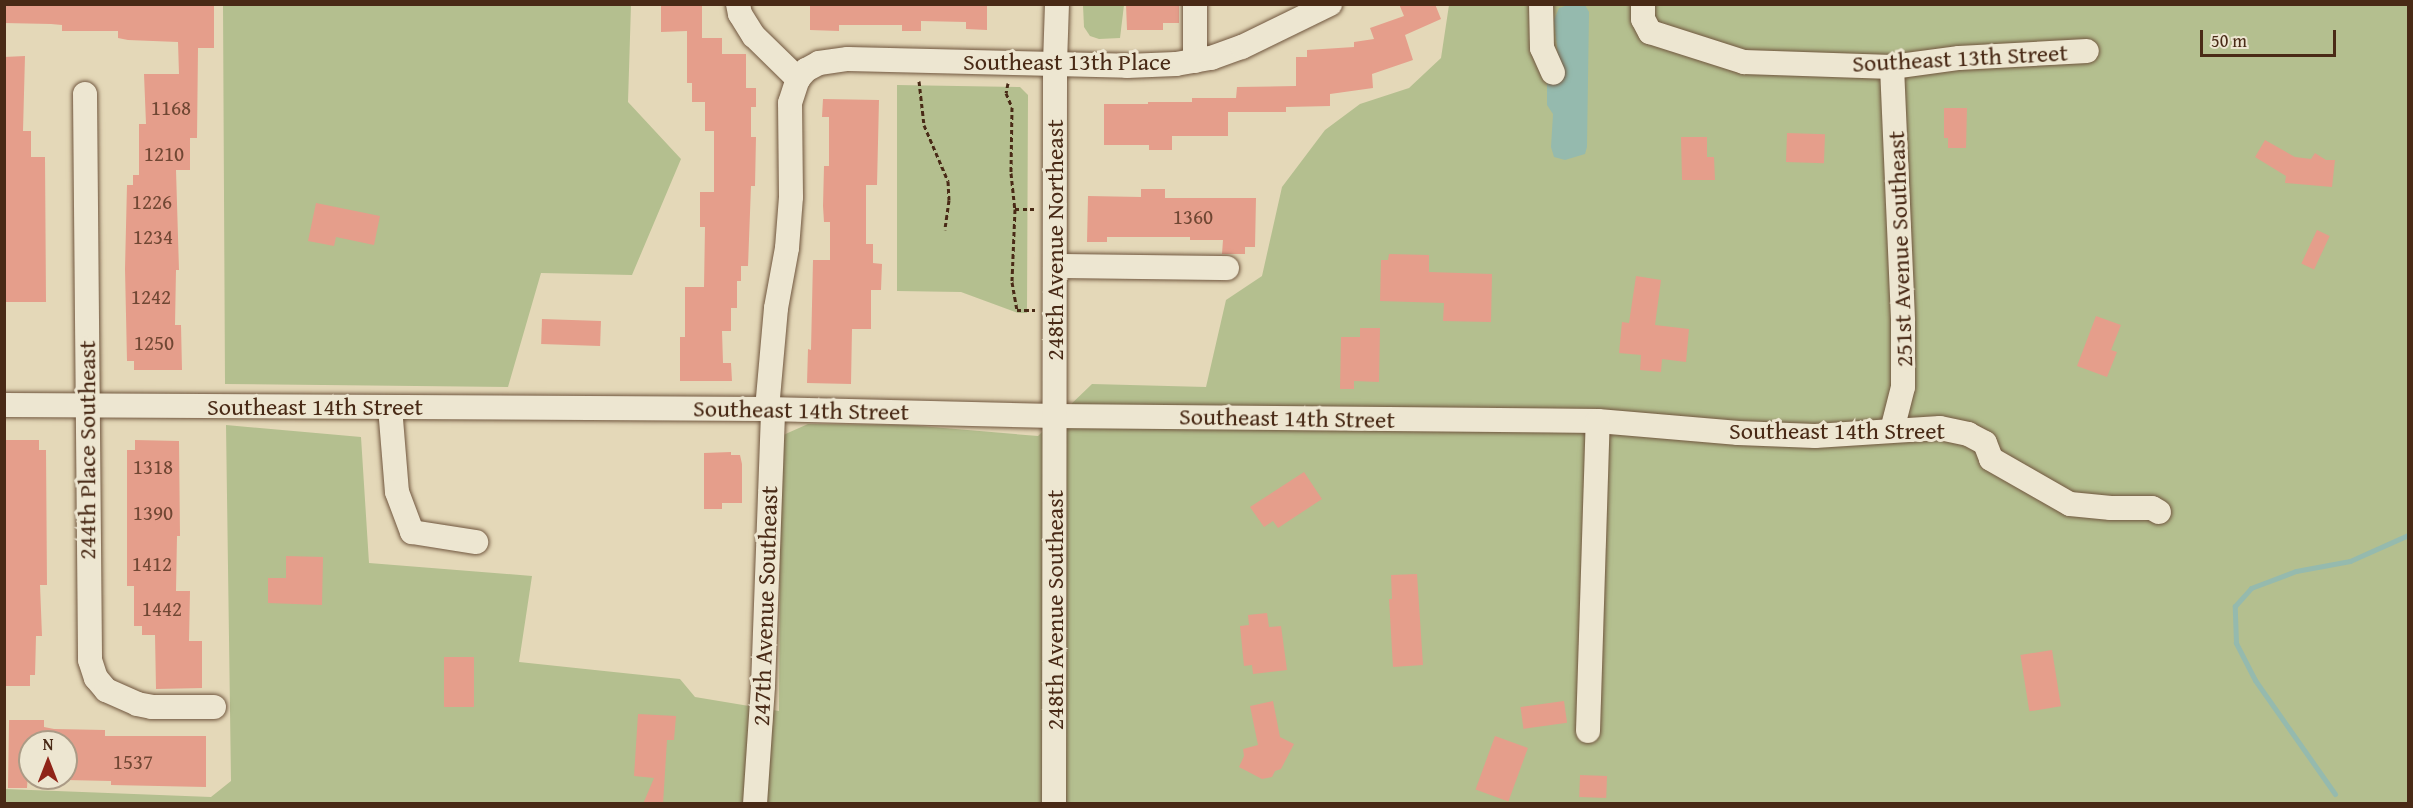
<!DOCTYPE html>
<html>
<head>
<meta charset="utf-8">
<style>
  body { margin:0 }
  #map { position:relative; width:2413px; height:808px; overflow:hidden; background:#e4d8b8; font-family:"Gentium Book Plus",serif }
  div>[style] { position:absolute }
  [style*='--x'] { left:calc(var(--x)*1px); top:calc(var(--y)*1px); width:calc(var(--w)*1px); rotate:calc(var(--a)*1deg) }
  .green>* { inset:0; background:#b4bf8f }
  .water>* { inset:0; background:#95baae }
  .stream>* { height:5px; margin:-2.5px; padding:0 2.5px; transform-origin:2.5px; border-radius:2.5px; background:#95baae }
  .building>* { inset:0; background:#e59e8b; transform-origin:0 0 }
  .path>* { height:3px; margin-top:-1.5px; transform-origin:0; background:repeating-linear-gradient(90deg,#492a16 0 4.5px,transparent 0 7.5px) }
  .roads { filter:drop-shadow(0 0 2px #70563e) drop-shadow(0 0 2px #70563e) }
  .minor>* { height:24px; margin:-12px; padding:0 12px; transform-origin:12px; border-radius:12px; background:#ede6d1 }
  span { translate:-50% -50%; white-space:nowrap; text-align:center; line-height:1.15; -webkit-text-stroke:6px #ede6d1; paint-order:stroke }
  .number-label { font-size:21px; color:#704733 }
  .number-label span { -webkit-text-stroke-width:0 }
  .street-label { font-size:24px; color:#492a16 }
  .frame { position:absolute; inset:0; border:6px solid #492a16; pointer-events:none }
  .north { position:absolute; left:18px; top:730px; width:60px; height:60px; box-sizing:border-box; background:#ede6d1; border:2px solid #ab9b86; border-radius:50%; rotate:0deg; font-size:16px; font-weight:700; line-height:24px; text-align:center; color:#492a16 }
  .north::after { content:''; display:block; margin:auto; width:21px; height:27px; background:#8f2418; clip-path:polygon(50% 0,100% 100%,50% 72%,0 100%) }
  .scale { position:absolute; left:2200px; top:30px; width:136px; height:27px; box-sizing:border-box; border:3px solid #492a16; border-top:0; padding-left:8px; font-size:18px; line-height:21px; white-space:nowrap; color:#492a16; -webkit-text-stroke:4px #ede6d1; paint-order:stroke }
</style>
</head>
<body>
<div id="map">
  <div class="green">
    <div style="clip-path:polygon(223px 5px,631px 5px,628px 102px,681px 159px,632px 275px,541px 273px,508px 387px,225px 384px)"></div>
    <div style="clip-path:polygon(1083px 5px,1124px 5px,1120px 38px,1099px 39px,1090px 36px,1084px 27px)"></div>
    <div style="clip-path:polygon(1449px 5px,2408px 5px,2408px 803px,5px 804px,5px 789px,211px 797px,231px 781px,226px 425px,361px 437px,369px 563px,532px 576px,519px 662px,680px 679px,695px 697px,779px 711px,781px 436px,808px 424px,908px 425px,1038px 436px,1092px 384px,1206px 387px,1226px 300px,1262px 276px,1282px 187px,1325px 130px,1360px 104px,1409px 88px,1441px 58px)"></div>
    <div style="clip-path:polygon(897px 85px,1020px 87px,1028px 95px,1027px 313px,1018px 313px,961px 292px,897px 291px)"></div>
  </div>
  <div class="water">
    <div style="clip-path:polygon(1568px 5px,1585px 5px,1589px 12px,1587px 147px,1585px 154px,1565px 160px,1554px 157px,1551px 147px,1553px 114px,1547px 105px,1547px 76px,1558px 56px,1554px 20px,1559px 8px)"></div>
  </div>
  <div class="stream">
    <div style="--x:2335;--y:794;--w:139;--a:-125.1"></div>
    <div style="--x:2255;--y:680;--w:42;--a:-117.2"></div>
    <div style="--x:2236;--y:643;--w:37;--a:-92"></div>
    <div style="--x:2235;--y:606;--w:24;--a:-48"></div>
    <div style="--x:2251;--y:588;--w:48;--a:-20.7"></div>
    <div style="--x:2296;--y:571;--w:55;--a:-10.5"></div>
    <div style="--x:2350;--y:561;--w:64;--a:-24.1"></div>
  </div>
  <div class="building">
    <div style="clip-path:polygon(4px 4px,214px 4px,214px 48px,198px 48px,197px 138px,190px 138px,190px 170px,176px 170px,179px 270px,176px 270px,175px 325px,181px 325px,182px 370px,134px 370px,134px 361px,127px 361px,125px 269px,127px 185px,133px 185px,133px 175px,139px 175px,139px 124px,146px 124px,144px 74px,179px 74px,178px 42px,128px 40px,118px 38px,118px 31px,62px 31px,62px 25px,51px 24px,4px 23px)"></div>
    <div style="clip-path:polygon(661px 4px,702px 4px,702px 38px,722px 38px,722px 54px,746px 54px,746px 88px,756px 88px,756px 107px,751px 107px,751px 137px,756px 137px,755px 186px,751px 186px,748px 266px,741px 266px,741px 281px,737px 281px,737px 308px,731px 308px,731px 331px,722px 331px,723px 363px,731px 363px,732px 381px,680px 381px,680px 337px,685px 337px,685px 287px,704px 287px,705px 227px,700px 227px,700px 192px,714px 192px,714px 131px,705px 131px,705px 102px,692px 102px,692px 83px,687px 83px,687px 31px,661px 32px)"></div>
    <div style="clip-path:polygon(810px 4px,987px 4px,987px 30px,966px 29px,966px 22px,921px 21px,921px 31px,902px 31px,902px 25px,839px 25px,839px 31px,810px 30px)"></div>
    <div style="clip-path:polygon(1126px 4px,1179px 4px,1179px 23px,1163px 23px,1163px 30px,1127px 30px)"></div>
    <div style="clip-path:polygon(1399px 4px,1435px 4px,1441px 19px,1405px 35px,1413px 60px,1372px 74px,1373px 88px,1330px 94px,1330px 106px,1286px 107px,1286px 112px,1228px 112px,1228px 136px,1172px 136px,1172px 150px,1149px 150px,1149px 145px,1104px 145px,1104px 104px,1148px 104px,1148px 102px,1192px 102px,1192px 98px,1236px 98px,1237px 87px,1296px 86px,1296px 57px,1307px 57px,1307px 50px,1354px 47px,1354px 42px,1374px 39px,1370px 28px,1404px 16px)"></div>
    <div style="clip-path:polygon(25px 56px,23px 131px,31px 131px,31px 157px,45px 157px,46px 302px,4px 302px,4px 57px)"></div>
    <div style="clip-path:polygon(823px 99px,879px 100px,877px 185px,866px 185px,866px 244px,873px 244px,873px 263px,882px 264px,881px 290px,871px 290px,871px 329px,852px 329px,851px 384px,807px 383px,808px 349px,811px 350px,813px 260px,830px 260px,830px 222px,824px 222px,823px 206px,824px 166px,829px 166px,829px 117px,822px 117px)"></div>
    <div style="clip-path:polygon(1944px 108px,1967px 108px,1966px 148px,1948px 148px,1948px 138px,1944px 138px)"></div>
    <div style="left:1787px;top:133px;width:38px;height:29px;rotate:2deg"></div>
    <div style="clip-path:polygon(1681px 137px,1707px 137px,1707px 157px,1714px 157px,1715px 180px,1682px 180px)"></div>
    <div style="clip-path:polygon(2265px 140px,2295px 157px,2311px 159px,2315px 153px,2326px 160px,2335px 160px,2332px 187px,2285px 183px,2286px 176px,2255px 157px)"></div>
    <div style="clip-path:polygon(1141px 189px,1165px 189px,1165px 198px,1256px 198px,1255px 247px,1245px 247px,1245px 254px,1222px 254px,1223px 240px,1190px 240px,1190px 237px,1107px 237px,1107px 242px,1087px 242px,1088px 196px,1141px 197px)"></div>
    <div style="clip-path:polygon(316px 203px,380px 216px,374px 245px,336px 237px,334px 246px,308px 241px)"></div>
    <div style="left:2317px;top:230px;width:14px;height:37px;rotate:25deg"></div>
    <div style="clip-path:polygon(1389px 254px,1429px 255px,1429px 272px,1492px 274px,1491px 322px,1443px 321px,1444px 303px,1380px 301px,1381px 260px,1388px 260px)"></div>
    <div style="clip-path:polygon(1636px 276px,1661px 280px,1655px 325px,1689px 329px,1686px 362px,1662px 359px,1661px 372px,1640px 370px,1641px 355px,1619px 353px,1622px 322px,1629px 323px)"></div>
    <div style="clip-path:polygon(2096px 316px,2121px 325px,2111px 350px,2117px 352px,2107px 377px,2077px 366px)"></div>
    <div style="left:542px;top:319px;width:59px;height:25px;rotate:2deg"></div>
    <div style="clip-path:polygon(1360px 328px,1380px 328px,1379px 382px,1354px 381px,1354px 389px,1340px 389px,1341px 337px,1360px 337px)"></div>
    <div style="clip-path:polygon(4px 440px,39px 440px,39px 450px,46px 450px,47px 585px,40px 585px,42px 636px,36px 636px,35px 675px,30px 675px,30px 686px,4px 686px)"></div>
    <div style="clip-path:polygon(135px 440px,179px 441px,180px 536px,177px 536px,176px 591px,190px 591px,189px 641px,202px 641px,202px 688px,156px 689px,155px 635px,142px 635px,142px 626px,134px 626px,134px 586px,127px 586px,127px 450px,135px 450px)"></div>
    <div style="clip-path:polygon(731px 452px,731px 455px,740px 455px,742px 464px,742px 503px,722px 503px,722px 509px,704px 509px,704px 453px)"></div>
    <div style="clip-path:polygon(1304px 472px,1322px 499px,1278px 528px,1273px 521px,1264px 527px,1250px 507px)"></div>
    <div style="clip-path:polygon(286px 556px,323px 557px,322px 605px,268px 603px,268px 578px,286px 578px)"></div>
    <div style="clip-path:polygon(1417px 574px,1423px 665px,1393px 667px,1389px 599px,1392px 599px,1391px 575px)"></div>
    <div style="clip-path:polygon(1267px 613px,1269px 627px,1281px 626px,1287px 670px,1253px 674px,1252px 665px,1244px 666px,1240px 626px,1249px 625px,1248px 615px)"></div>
    <div style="left:2052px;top:650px;width:57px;height:32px;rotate:81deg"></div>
    <div style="left:444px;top:657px;width:30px;height:50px"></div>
    <div style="clip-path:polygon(1273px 701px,1280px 737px,1294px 744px,1281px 769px,1275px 771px,1272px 777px,1262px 779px,1239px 767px,1244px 756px,1243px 749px,1258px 745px,1250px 706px)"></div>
    <div style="left:1564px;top:701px;width:22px;height:44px;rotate:82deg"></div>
    <div style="clip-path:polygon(638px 714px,676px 716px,674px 740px,667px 740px,663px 804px,643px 804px,654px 778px,634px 776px)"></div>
    <div style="clip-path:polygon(9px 720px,44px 720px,44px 727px,54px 729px,105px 730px,105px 736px,206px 736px,206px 787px,111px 785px,111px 781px,66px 780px,66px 742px,30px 742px,27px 788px,8px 788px)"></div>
    <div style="left:1495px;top:736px;width:35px;height:57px;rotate:20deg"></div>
    <div style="left:1580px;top:775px;width:27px;height:22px;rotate:2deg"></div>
  </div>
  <div class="path">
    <div style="--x:919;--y:81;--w:44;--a:83.5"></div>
    <div style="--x:924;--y:125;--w:61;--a:66.8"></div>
    <div style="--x:948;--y:181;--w:19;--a:87"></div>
    <div style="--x:949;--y:200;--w:30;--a:98"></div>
    <div style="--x:1008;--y:83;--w:10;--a:101"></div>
    <div style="--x:1006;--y:93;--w:15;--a:67"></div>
    <div style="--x:1012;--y:107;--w:66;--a:90.9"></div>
    <div style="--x:1011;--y:173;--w:36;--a:84"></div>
    <div style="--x:1015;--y:209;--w:73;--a:92.4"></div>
    <div style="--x:1012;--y:282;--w:28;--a:80"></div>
    <div style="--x:1017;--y:310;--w:18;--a:0"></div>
    <div style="--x:1015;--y:209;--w:19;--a:0"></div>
  </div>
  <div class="roads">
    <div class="minor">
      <div style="--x:738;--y:4;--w:10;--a:79"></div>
      <div style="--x:740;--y:14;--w:26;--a:58"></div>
      <div style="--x:754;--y:36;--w:62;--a:44.3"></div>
      <div style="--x:1541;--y:4;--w:44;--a:88.7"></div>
      <div style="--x:1542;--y:48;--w:27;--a:66"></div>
      <div style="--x:1643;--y:4;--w:15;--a:90"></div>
      <div style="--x:1643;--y:19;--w:15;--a:62"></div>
      <div style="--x:1650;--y:32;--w:99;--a:17.7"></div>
      <div style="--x:1744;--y:62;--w:148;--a:1.9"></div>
      <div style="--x:1892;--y:67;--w:68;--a:-7.7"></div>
      <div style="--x:1959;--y:58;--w:128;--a:-3.1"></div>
      <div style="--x:1195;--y:61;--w:57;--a:-90"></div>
      <div style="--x:1892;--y:67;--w:254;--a:87.5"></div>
      <div style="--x:1903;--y:321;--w:66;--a:90"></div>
      <div style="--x:1903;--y:387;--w:44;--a:104.3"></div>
      <div style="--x:85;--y:94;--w:566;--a:89.49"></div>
      <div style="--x:90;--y:660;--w:19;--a:72"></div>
      <div style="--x:96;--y:678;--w:16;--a:50"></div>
      <div style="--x:106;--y:690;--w:34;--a:24"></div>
      <div style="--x:137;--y:704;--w:15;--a:11"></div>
      <div style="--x:152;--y:707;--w:62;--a:0"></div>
      <div style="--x:1055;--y:266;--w:172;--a:0.7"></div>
      <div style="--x:4;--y:405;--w:763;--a:0.3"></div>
      <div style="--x:767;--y:409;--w:288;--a:1.4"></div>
      <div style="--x:1055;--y:416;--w:543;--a:0.53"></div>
      <div style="--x:1598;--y:421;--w:141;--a:4.9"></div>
      <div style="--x:1738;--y:433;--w:77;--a:2.2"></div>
      <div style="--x:1815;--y:436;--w:125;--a:-3.7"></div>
      <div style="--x:1940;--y:428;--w:29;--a:12"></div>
      <div style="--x:1968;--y:434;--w:19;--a:28"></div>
      <div style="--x:1985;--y:443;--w:17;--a:69"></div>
      <div style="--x:1991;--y:459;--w:91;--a:29.7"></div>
      <div style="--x:2070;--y:504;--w:41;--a:5.6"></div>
      <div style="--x:2111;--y:508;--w:41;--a:0"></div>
      <div style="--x:2152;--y:508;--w:8;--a:30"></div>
      <div style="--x:390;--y:407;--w:85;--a:85.3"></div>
      <div style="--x:397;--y:492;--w:43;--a:69.4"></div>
      <div style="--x:412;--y:532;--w:65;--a:8.9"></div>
      <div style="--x:767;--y:409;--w:101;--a:-84.9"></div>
      <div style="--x:776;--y:308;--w:61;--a:-79.6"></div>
      <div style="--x:787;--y:248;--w:51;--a:-85.5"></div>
      <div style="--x:791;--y:197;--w:94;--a:-90.6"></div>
      <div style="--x:790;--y:103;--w:25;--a:-72"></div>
      <div style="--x:798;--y:79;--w:12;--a:-48"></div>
      <div style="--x:806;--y:70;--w:15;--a:-28"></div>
      <div style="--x:819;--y:63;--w:29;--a:-8"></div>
      <div style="--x:848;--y:59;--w:279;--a:1.4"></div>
      <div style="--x:1127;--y:66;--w:49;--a:-2.3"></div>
      <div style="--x:1176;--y:64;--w:36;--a:-10"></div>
      <div style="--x:1211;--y:58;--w:33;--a:-20"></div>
      <div style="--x:1242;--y:47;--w:98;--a:-26"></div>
      <div style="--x:1588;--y:731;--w:310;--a:-88.2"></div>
      <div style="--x:755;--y:804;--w:118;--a:-86.1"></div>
      <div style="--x:763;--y:686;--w:277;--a:-87.9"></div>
      <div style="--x:1054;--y:804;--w:740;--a:-89.92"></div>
      <div style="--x:1055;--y:64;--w:60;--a:-88.1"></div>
    </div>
  </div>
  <div class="number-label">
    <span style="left:171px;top:108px">1168</span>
    <span style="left:164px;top:154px">1210</span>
    <span style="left:152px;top:202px">1226</span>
    <span style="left:1193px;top:217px">1360</span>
    <span style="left:153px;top:237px">1234</span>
    <span style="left:151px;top:297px">1242</span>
    <span style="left:154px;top:343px">1250</span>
    <span style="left:153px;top:467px">1318</span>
    <span style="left:153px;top:513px">1390</span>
    <span style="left:152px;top:564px">1412</span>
    <span style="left:162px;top:609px">1442</span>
    <span style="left:133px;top:762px">1537</span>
  </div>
  <div class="street-label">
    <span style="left:1960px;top:58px;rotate:-3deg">Southeast 13th Street</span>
    <span style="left:1067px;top:62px">Southeast 13th Place</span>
    <span style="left:1055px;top:240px;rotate:-90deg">248th Avenue Northeast</span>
    <span style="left:1900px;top:249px;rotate:-92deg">251st Avenue Southeast</span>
    <span style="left:315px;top:407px">Southeast 14th Street</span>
    <span style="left:801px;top:410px;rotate:1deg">Southeast 14th Street</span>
    <span style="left:1287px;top:418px;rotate:1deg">Southeast 14th Street</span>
    <span style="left:1837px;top:431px">Southeast 14th Street</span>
    <span style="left:87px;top:450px;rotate:-90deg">244th Place Southeast</span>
    <span style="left:765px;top:606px;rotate:-88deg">247th Avenue Southeast</span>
    <span style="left:1055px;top:610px;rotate:-90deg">248th Avenue Southeast</span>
  </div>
  <div class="frame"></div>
  <div class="north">N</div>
  <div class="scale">50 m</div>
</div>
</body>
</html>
